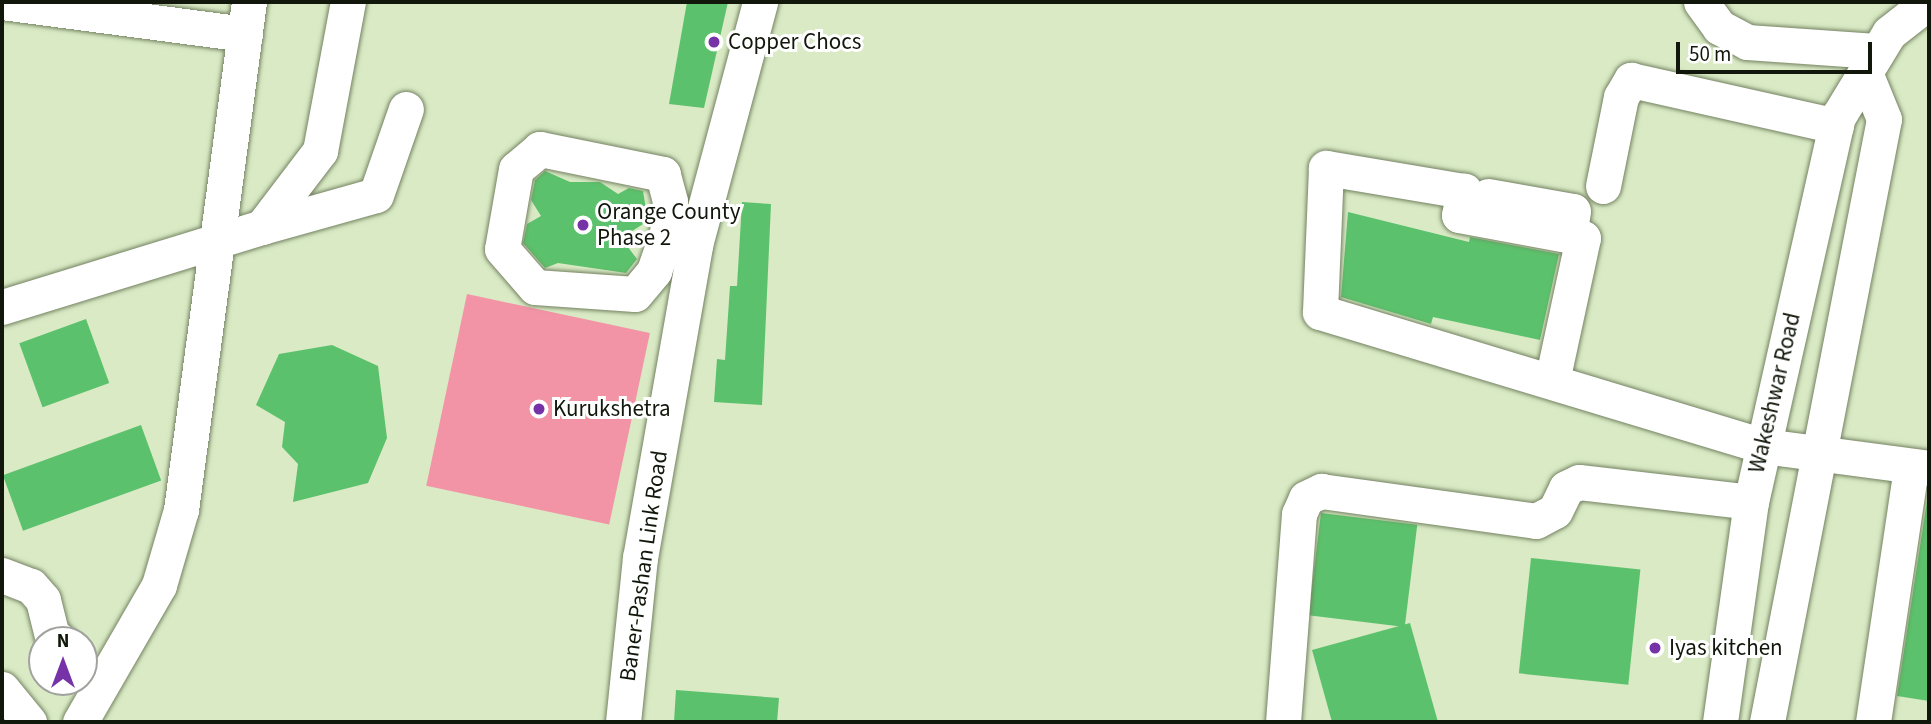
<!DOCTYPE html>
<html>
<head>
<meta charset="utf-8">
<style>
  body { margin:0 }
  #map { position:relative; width:1931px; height:724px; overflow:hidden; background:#d9eac5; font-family:"Source Sans 3",sans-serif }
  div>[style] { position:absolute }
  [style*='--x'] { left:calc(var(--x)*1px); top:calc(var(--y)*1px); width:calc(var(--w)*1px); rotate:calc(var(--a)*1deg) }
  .green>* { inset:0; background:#f393a6; transform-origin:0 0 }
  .building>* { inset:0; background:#5cc16c; transform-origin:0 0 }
  .roads { filter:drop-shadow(0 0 2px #748261) drop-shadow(0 0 2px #748261) }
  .minor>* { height:35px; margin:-17.5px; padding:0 17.5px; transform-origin:17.5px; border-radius:17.5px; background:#fff }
  .dots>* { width:19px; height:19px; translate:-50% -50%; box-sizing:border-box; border:4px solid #fff; border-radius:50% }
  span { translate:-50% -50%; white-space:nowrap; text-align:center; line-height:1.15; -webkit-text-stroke:6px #fff; paint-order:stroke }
  .poi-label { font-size:23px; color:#11170a }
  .left { translate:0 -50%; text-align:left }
  .street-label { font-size:23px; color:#11170a }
  .frame { position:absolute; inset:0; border:4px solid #11170a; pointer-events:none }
  .north { position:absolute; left:28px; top:626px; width:70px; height:70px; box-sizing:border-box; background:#fff; border:2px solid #a0a29d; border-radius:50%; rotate:0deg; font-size:19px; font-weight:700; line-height:28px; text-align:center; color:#11170a }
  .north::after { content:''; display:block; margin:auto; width:24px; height:32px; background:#7633a7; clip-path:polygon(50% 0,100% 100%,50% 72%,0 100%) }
  .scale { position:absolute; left:1676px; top:42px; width:196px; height:32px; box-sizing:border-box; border:4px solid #11170a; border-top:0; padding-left:9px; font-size:21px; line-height:24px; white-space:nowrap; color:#11170a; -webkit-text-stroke:5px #fff; paint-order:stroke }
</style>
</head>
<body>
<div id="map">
  <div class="green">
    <div style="left:467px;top:294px;width:187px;height:196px;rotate:12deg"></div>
  </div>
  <div class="building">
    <div style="clip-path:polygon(687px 2px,728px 2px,704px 108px,669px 104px)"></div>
    <div style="clip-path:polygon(545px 171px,570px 182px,600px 182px,618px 194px,629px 188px,643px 191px,648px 221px,621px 238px,637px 259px,626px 273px,558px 263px,545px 268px,523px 243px,527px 224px,541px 216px,531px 200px,535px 180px)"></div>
    <div style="clip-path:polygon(742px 202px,771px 204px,762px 405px,714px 402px,717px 359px,725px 360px,730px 286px,737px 286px)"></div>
    <div style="clip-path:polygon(1348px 212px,1469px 242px,1470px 237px,1559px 254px,1540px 340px,1433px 317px,1431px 324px,1341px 297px)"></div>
    <div style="left:86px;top:319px;width:68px;height:71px;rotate:70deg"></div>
    <div style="clip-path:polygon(332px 345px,378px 366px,387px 438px,368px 483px,293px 502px,298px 464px,282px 447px,285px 422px,256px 405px,279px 354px)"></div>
    <div style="left:141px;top:425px;width:59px;height:147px;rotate:70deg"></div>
    <div style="clip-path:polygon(1929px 488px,1929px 701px,1897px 696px)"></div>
    <div style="left:1321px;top:513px;width:97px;height:103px;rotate:7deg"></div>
    <div style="left:1531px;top:558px;width:110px;height:116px;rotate:6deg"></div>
    <div style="clip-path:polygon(1410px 623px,1438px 722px,1332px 722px,1312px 650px)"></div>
    <div style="clip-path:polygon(676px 690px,779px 698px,777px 722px,674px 722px)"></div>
  </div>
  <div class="roads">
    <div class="minor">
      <div style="--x:2;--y:2;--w:245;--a:7.5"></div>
      <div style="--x:1701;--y:2;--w:31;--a:54"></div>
      <div style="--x:1719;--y:27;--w:32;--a:28"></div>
      <div style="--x:1747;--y:42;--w:129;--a:4"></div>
      <div style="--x:1603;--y:186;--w:91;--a:-78.6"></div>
      <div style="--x:1621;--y:97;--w:20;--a:-60"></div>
      <div style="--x:1631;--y:80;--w:210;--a:12.6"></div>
      <div style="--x:1488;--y:196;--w:86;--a:10"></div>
      <div style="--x:1573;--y:211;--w:24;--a:99"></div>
      <div style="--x:262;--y:227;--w:118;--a:-15.7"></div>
      <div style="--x:376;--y:195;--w:91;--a:-70.8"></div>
      <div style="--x:667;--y:234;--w:33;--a:-85"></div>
      <div style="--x:670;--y:201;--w:28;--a:-105"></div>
      <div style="--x:663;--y:174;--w:126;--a:-168.5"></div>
      <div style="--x:540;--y:149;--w:31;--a:140"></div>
      <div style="--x:516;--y:169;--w:81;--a:99.9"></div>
      <div style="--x:502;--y:249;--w:50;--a:49"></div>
      <div style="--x:535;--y:287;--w:100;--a:4"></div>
      <div style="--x:635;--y:294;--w:30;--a:-50"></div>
      <div style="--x:654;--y:271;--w:39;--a:-71"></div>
      <div style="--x:667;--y:234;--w:30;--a:21"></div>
      <div style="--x:2;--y:307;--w:272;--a:-17.1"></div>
      <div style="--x:262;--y:227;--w:96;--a:-52.7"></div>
      <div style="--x:320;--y:151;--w:152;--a:-79.4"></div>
      <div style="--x:1552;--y:381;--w:146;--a:-77.8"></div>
      <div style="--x:1583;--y:238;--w:126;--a:-169.5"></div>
      <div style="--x:1459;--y:215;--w:25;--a:-78"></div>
      <div style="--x:1464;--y:191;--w:140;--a:-170.5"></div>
      <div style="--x:1326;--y:168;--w:144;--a:92.4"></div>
      <div style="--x:1320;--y:312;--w:463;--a:16.8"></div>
      <div style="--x:1763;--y:446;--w:167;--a:7.5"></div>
      <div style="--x:2;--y:575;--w:31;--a:21"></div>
      <div style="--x:31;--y:586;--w:18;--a:49"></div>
      <div style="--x:43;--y:600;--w:37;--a:76"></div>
      <div style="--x:52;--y:636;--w:8;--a:30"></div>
      <div style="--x:2;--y:689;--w:43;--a:50.7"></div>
      <div style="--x:80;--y:722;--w:158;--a:-60"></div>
      <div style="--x:159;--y:585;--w:78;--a:-73.7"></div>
      <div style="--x:181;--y:510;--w:513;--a:-82.38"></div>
      <div style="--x:623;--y:722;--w:165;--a:-84.1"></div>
      <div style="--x:640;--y:558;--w:318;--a:-80"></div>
      <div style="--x:695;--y:245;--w:252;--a:-75"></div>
      <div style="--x:1283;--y:722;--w:209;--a:-85.6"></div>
      <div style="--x:1299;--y:514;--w:17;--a:-66"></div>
      <div style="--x:1306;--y:498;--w:17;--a:-25"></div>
      <div style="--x:1321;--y:491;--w:217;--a:7.9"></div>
      <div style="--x:1536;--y:521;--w:21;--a:-28"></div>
      <div style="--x:1555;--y:511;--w:25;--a:-64"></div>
      <div style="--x:1566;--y:488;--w:14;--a:-25"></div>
      <div style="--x:1579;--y:482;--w:173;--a:6.6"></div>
      <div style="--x:1720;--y:722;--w:222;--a:-82"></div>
      <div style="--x:1751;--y:502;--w:395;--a:-77.3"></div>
      <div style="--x:1838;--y:117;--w:98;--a:-58.7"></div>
      <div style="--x:1889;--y:33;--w:41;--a:-38"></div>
      <div style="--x:1767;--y:722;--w:614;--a:-79.02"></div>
      <div style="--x:1884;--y:119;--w:48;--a:-112.2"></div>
      <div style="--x:1873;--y:722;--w:258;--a:-81.5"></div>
    </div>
  </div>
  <div class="dots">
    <div style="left:714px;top:42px;background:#7633a7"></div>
    <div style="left:583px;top:225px;background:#7633a7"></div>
    <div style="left:539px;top:409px;background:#7633a7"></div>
    <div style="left:1655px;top:648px;background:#7633a7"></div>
  </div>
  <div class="poi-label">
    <span class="left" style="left:728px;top:42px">Copper Chocs</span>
    <span class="left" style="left:597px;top:225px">Orange County<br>Phase 2</span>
    <span class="left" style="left:553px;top:409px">Kurukshetra</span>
    <span class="left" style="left:1669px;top:648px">Iyas kitchen</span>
  </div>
  <div class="street-label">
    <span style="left:1775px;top:393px;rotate:-77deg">Wakeshwar Road</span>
    <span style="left:644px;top:566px;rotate:-82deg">Baner-Pashan Link Road</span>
  </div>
  <div class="frame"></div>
  <div class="north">N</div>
  <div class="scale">50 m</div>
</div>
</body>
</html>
